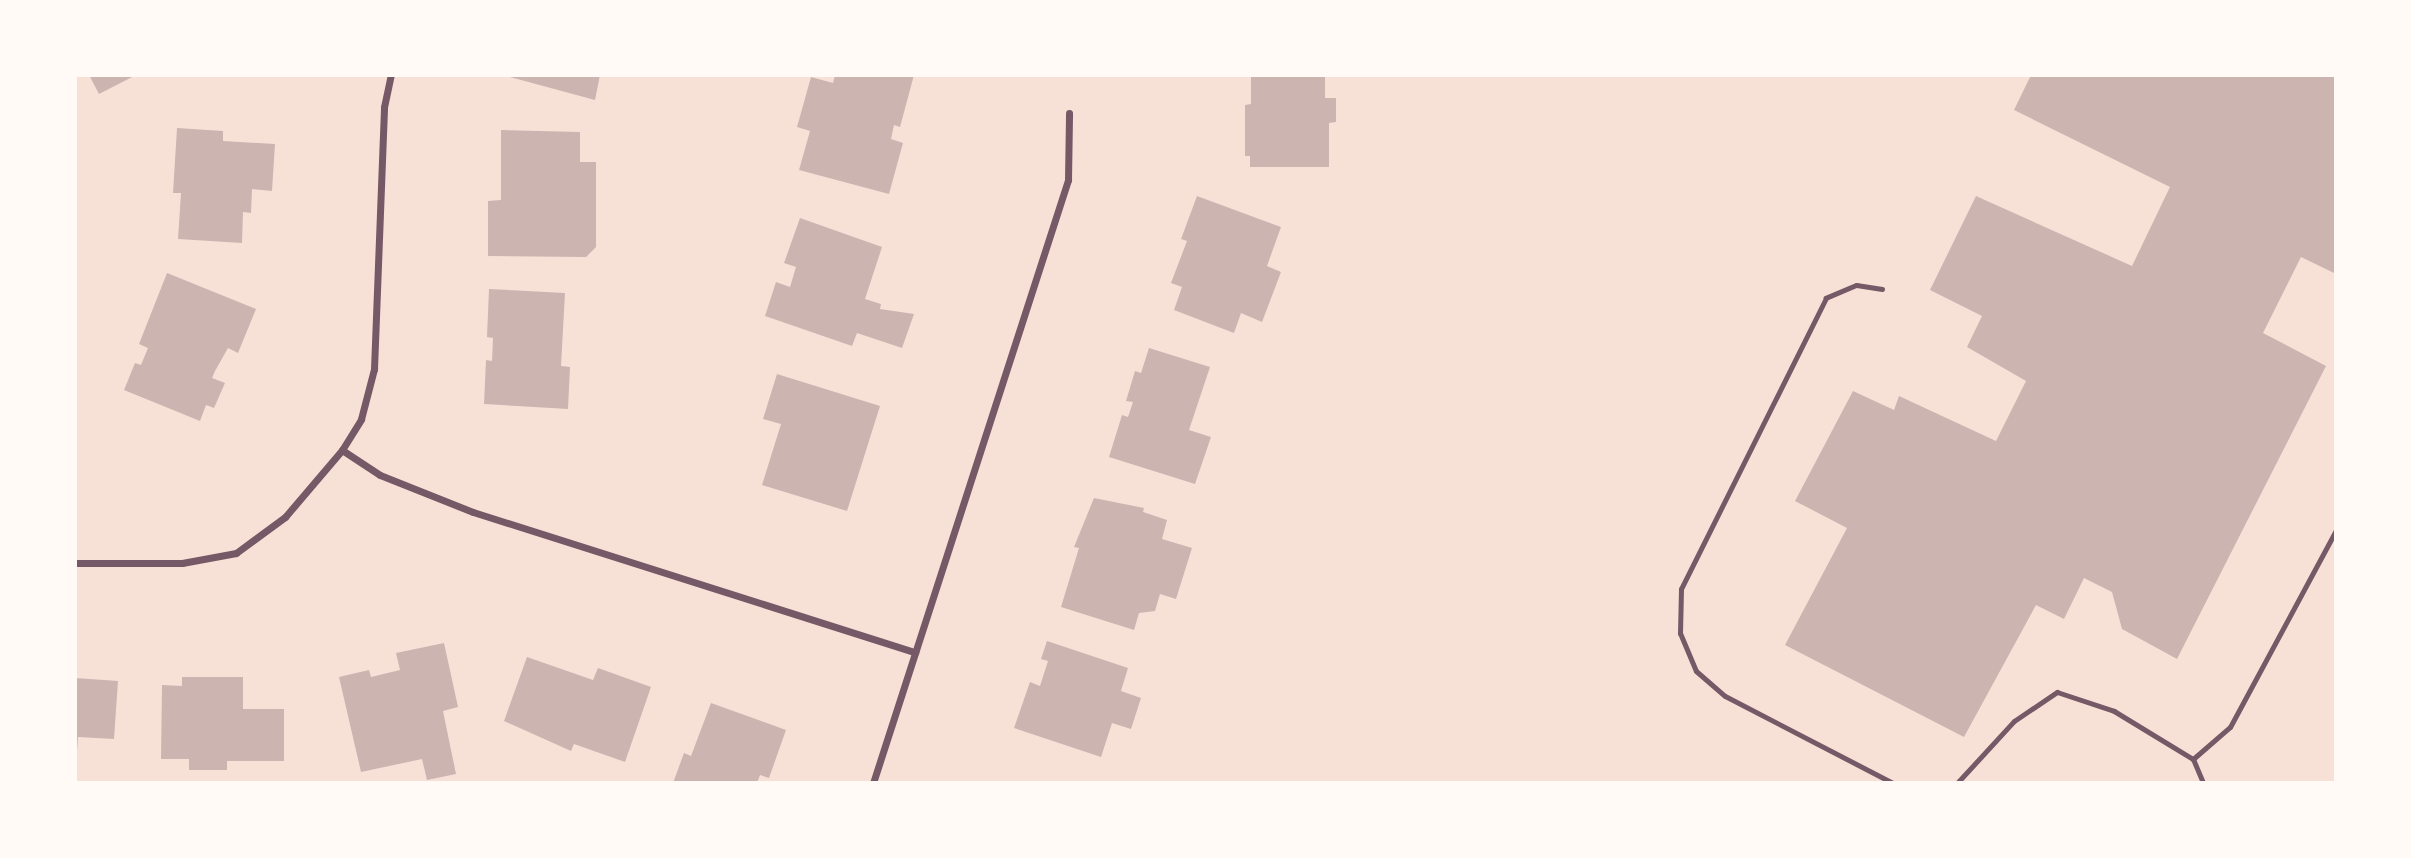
<!DOCTYPE html>
<html>
<head>
<meta charset="utf-8">
<style>
  body { margin:0 }
  #map { position:relative; width:2411px; height:858px; overflow:hidden; background:#f7e1d7; font-family:"Nunito Sans",sans-serif }
  div>[style] { position:absolute }
  [style*='--x'] { left:calc(var(--x)*1px); top:calc(var(--y)*1px); width:calc(var(--w)*1px); rotate:calc(var(--a)*1deg) }
  .building>* { inset:0; background:#ccb4b1 }
  .service>* { height:5px; margin:-2.5px; padding:0 2.5px; transform-origin:2.5px; border-radius:2.5px; background:#755966 }
  .minor>* { height:7px; margin:-3.5px; padding:0 3.5px; transform-origin:3.5px; border-radius:3.5px; background:#755966 }
  span { translate:-50% -50%; white-space:nowrap; text-align:center; line-height:1.15; -webkit-text-stroke:5px #fffaf5; paint-order:stroke }
  .frame { position:absolute; inset:0; border:77px solid #fffaf5; pointer-events:none }
</style>
</head>
<body>
<div id="map">
  <div class="building">
    <div style="clip-path:polygon(89px 75px,136px 75px,99px 94px)"></div>
    <div style="clip-path:polygon(502px 75px,600px 75px,595px 100px)"></div>
    <div style="clip-path:polygon(835px 75px,914px 75px,900px 127px,894px 125px,891px 139px,903px 143px,889px 194px,799px 170px,810px 131px,797px 127px,811px 77px,833px 83px)"></div>
    <div style="clip-path:polygon(1251px 75px,1325px 75px,1325px 98px,1336px 98px,1336px 122px,1329px 123px,1329px 167px,1250px 167px,1250px 156px,1245px 156px,1245px 105px,1251px 104px)"></div>
    <div style="clip-path:polygon(2031px 75px,2336px 75px,2336px 274px,2301px 257px,2263px 333px,2326px 366px,2177px 659px,2122px 629px,2112px 592px,2084px 578px,2064px 619px,2036px 605px,1964px 737px,1785px 645px,1847px 528px,1795px 501px,1853px 391px,1894px 410px,1899px 396px,1996px 441px,2026px 381px,1967px 347px,1982px 316px,1930px 290px,1976px 196px,2132px 266px,2170px 187px,2014px 110px)"></div>
    <div style="clip-path:polygon(177px 128px,223px 131px,223px 141px,275px 144px,272px 191px,252px 189px,251px 213px,243px 212px,242px 243px,178px 239px,181px 193px,173px 193px)"></div>
    <div style="clip-path:polygon(501px 130px,580px 132px,580px 162px,596px 162px,596px 247px,586px 257px,488px 256px,488px 201px,501px 200px)"></div>
    <div style="clip-path:polygon(1197px 196px,1281px 227px,1267px 266px,1281px 272px,1262px 322px,1241px 313px,1234px 333px,1174px 310px,1182px 287px,1171px 283px,1187px 241px,1181px 239px)"></div>
    <div style="clip-path:polygon(800px 218px,882px 247px,865px 299px,881px 304px,880px 309px,914px 314px,902px 348px,857px 333px,852px 346px,765px 316px,776px 282px,790px 287px,796px 267px,784px 263px)"></div>
    <div style="clip-path:polygon(167px 273px,256px 309px,238px 353px,228px 348px,215px 371px,212px 378px,225px 383px,214px 408px,206px 405px,200px 421px,124px 390px,135px 363px,141px 365px,148px 348px,139px 344px)"></div>
    <div style="clip-path:polygon(489px 289px,565px 293px,561px 366px,570px 367px,568px 409px,484px 404px,486px 360px,492px 361px,493px 338px,487px 337px)"></div>
    <div style="clip-path:polygon(1149px 348px,1210px 367px,1189px 430px,1211px 437px,1195px 484px,1109px 457px,1122px 415px,1128px 417px,1133px 402px,1126px 401px,1135px 371px,1141px 373px)"></div>
    <div style="clip-path:polygon(777px 374px,880px 406px,847px 511px,762px 485px,781px 424px,763px 419px)"></div>
    <div style="clip-path:polygon(1094px 498px,1144px 508px,1143px 512px,1167px 520px,1162px 539px,1192px 548px,1176px 599px,1160px 594px,1155px 611px,1139px 613px,1134px 630px,1061px 607px,1079px 548px,1074px 547px)"></div>
    <div style="clip-path:polygon(1047px 641px,1128px 668px,1121px 691px,1141px 698px,1131px 729px,1112px 723px,1101px 757px,1014px 728px,1030px 682px,1040px 686px,1048px 661px,1041px 659px)"></div>
    <div style="clip-path:polygon(444px 643px,458px 707px,443px 711px,456px 774px,427px 780px,422px 759px,361px 772px,339px 677px,369px 670px,371px 677px,400px 670px,396px 653px)"></div>
    <div style="clip-path:polygon(527px 657px,593px 680px,598px 668px,651px 687px,625px 762px,574px 744px,571px 751px,504px 721px)"></div>
    <div style="clip-path:polygon(182px 677px,243px 677px,243px 709px,284px 709px,284px 761px,227px 761px,227px 770px,189px 770px,189px 759px,161px 759px,162px 685px,182px 686px)"></div>
    <div style="clip-path:polygon(75px 678px,118px 681px,114px 739px,78px 737px,77px 752px)"></div>
    <div style="clip-path:polygon(711px 703px,786px 730px,769px 778px,760px 775px,757px 783px,673px 783px,684px 753px,691px 756px)"></div>
  </div>
  <div class="service">
    <div style="--x:1882;--y:289;--w:26;--a:-171"></div>
    <div style="--x:1856;--y:285;--w:33;--a:157"></div>
    <div style="--x:1826;--y:298;--w:325;--a:116.5"></div>
    <div style="--x:1681;--y:589;--w:44;--a:91.3"></div>
    <div style="--x:1680;--y:633;--w:41;--a:67.2"></div>
    <div style="--x:1696;--y:671;--w:38;--a:41"></div>
    <div style="--x:1725;--y:696;--w:189;--a:27.4"></div>
    <div style="--x:2193;--y:759;--w:49;--a:-40.9"></div>
    <div style="--x:2230;--y:727;--w:224;--a:-61.7"></div>
    <div style="--x:1957;--y:783;--w:84;--a:-47.4"></div>
    <div style="--x:2014;--y:721;--w:52;--a:-34"></div>
    <div style="--x:2057;--y:692;--w:60;--a:18.4"></div>
    <div style="--x:2114;--y:711;--w:92;--a:31.3"></div>
    <div style="--x:2193;--y:759;--w:26;--a:67"></div>
  </div>
  <div class="minor">
    <div style="--x:342;--y:450;--w:45;--a:33.3"></div>
    <div style="--x:380;--y:475;--w:100;--a:21.7"></div>
    <div style="--x:473;--y:512;--w:464;--a:17.6"></div>
    <div style="--x:75;--y:563;--w:107;--a:0"></div>
    <div style="--x:182;--y:563;--w:55;--a:-10.5"></div>
    <div style="--x:236;--y:553;--w:61;--a:-36.3"></div>
    <div style="--x:285;--y:517;--w:88;--a:-49.6"></div>
    <div style="--x:342;--y:450;--w:36;--a:-58"></div>
    <div style="--x:361;--y:419;--w:52;--a:-75.4"></div>
    <div style="--x:374;--y:369;--w:262;--a:-87.8"></div>
    <div style="--x:384;--y:107;--w:33;--a:-78"></div>
    <div style="--x:873;--y:783;--w:634;--a:-72.08"></div>
    <div style="--x:1068;--y:180;--w:67;--a:-89.1"></div>
  </div>
  <div class="frame"></div>
</div>
</body>
</html>
